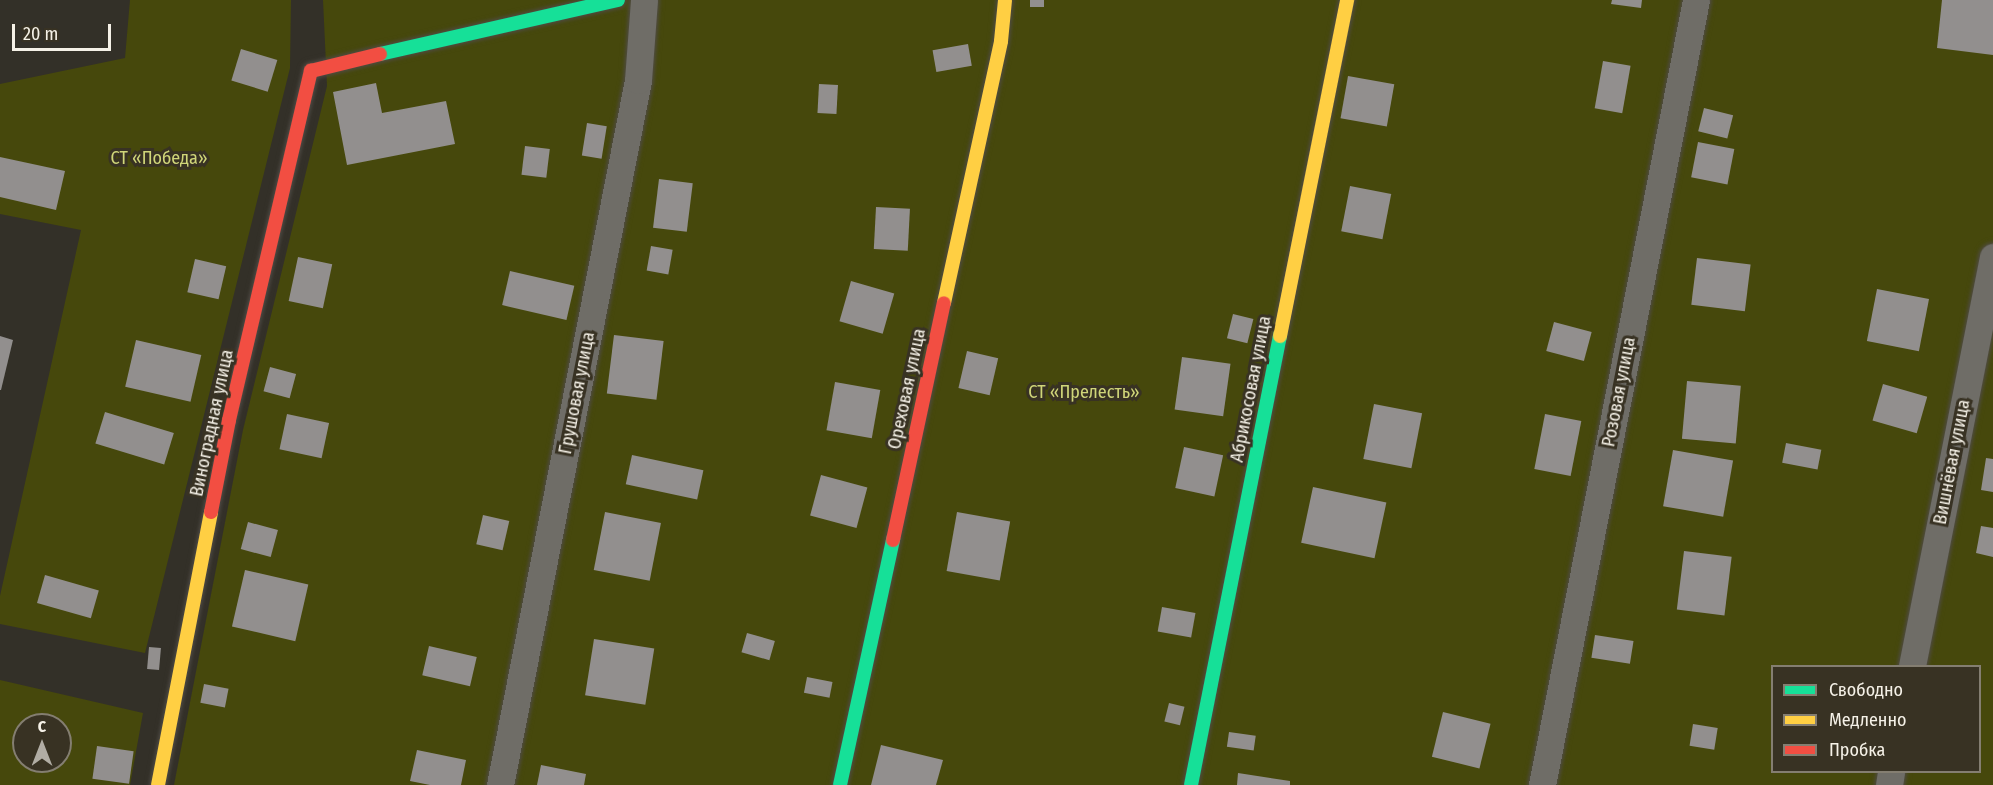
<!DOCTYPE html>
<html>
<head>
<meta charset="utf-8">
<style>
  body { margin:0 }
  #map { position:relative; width:1993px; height:785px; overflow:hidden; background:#333028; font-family:"Fira Sans Condensed",sans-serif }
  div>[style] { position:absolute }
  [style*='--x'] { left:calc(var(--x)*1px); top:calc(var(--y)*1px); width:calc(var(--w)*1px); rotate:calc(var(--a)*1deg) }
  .green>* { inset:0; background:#46480c }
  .building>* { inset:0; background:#928f8e; transform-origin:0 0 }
  .roads { filter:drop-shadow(0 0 2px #4f4b45) drop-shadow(0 0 2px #4f4b45) }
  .street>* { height:27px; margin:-13.5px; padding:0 13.5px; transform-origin:13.5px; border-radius:13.5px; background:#6f6d67 }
  .fast>* { height:14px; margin:-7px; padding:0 7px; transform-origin:7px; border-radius:7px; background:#16e098 }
  .slow>* { height:14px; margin:-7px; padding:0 7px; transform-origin:7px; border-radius:7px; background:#ffcf43 }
  .jam>* { height:14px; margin:-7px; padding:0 7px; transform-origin:7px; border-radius:7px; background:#f24e42 }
  span { translate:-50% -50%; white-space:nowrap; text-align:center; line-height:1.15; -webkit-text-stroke:6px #383223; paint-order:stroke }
  .park-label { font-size:18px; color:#d0d679 }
  .street-label { font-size:18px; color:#f5f1e7 }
  .legend { position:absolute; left:1771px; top:665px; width:210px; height:108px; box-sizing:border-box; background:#383223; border:2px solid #847e71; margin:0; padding:8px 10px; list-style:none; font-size:18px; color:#f5f1e7 }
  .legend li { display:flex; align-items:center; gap:12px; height:30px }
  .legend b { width:30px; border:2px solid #847e71 }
  .north { position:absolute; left:12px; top:713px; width:60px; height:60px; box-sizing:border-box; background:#383223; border:2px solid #847e71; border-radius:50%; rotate:0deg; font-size:16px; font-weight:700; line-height:24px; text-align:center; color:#f5f1e7 }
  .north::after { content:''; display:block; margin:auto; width:21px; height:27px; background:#b1ada4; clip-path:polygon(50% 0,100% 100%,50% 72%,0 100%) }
  .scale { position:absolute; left:12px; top:24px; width:99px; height:27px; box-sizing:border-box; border:3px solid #f5f1e7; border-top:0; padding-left:8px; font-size:18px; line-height:21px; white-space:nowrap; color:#f5f1e7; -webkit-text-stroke:4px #383223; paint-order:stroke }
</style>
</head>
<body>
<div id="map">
  <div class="green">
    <div style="clip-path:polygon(130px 0,291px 0,290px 68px,145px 653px,0 624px,0 596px,81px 230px,0 214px,0 84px,125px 58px)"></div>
    <div style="clip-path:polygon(evenodd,323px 0,1993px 0,1993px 785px,174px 785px,243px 430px,327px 86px,323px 0,1772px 666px,1980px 666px,1980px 772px,1772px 772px,1772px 666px)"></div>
    <div style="clip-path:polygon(evenodd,0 680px,143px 713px,130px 785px,0 785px,0 680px,24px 725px,60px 725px,60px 761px,24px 761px,24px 725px)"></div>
  </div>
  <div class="building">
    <div style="left:1030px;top:0;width:14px;height:7px"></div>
    <div style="clip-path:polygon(1612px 0,1642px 0,1641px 8px,1611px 4px)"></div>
    <div style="clip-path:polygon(1942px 0,1993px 0,1993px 55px,1937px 48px)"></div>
    <div style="left:968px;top:44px;width:22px;height:36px;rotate:80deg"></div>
    <div style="left:241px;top:49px;width:38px;height:33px;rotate:17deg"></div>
    <div style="left:1603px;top:61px;width:28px;height:48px;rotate:10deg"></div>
    <div style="left:1348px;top:76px;width:47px;height:43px;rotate:10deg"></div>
    <div style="clip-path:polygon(376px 83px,382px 113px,446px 101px,455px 144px,347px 165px,333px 92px)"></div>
    <div style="left:819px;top:84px;width:19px;height:29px;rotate:3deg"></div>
    <div style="left:1704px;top:108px;width:30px;height:24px;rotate:14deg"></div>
    <div style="left:587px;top:123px;width:20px;height:33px;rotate:9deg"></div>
    <div style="left:1698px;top:142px;width:37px;height:36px;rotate:11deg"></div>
    <div style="left:525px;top:146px;width:25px;height:29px;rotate:7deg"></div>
    <div style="clip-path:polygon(0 157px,65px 171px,56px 210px,0 197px)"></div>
    <div style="left:659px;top:179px;width:34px;height:49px;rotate:7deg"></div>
    <div style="left:1350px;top:186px;width:42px;height:46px;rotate:11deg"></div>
    <div style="left:876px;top:207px;width:34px;height:42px;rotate:3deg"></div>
    <div style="left:651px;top:246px;width:22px;height:25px;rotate:10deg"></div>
    <div style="left:298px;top:257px;width:35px;height:45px;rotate:12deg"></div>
    <div style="left:1697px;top:258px;width:54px;height:47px;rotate:7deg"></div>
    <div style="left:195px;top:259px;width:32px;height:34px;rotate:13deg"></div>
    <div style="left:510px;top:271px;width:66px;height:35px;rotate:13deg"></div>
    <div style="left:851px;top:281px;width:45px;height:42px;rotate:16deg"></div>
    <div style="left:1877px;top:289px;width:53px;height:53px;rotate:11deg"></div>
    <div style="left:1233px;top:314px;width:21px;height:25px;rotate:14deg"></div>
    <div style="left:1554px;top:322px;width:39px;height:30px;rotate:15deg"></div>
    <div style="left:614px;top:335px;width:50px;height:59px;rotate:7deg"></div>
    <div style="clip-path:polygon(0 336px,13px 340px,1px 390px,0 390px)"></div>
    <div style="left:136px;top:340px;width:67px;height:48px;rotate:13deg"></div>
    <div style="left:967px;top:351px;width:32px;height:38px;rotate:13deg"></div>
    <div style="left:1182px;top:357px;width:49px;height:53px;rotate:8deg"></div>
    <div style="left:270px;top:367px;width:27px;height:25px;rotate:15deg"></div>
    <div style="left:1687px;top:381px;width:54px;height:58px;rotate:5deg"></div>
    <div style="left:835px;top:382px;width:46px;height:49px;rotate:10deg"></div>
    <div style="left:1883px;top:384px;width:46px;height:38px;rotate:16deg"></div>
    <div style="left:1374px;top:404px;width:49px;height:56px;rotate:11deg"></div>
    <div style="left:105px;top:412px;width:72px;height:33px;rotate:17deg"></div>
    <div style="left:287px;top:414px;width:43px;height:36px;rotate:12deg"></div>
    <div style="left:1545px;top:414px;width:37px;height:56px;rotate:11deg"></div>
    <div style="left:1786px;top:443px;width:36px;height:20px;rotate:11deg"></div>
    <div style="left:1184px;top:447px;width:40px;height:42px;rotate:12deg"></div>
    <div style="left:1673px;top:450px;width:61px;height:57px;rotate:10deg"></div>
    <div style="left:632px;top:455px;width:73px;height:30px;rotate:12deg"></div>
    <div style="clip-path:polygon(1986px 458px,1993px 459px,1993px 492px,1981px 490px)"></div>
    <div style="left:821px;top:475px;width:48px;height:42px;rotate:15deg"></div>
    <div style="left:1313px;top:487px;width:75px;height:57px;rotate:12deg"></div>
    <div style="left:605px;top:512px;width:57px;height:59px;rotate:11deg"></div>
    <div style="left:957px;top:512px;width:54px;height:60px;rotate:10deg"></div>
    <div style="left:483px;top:515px;width:27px;height:30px;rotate:13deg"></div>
    <div style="left:248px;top:522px;width:31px;height:28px;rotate:15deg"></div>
    <div style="clip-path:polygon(1981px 526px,1993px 528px,1993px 557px,1976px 553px)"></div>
    <div style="left:1684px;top:551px;width:48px;height:59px;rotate:7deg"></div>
    <div style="left:245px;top:570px;width:65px;height:58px;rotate:13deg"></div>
    <div style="left:45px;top:575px;width:56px;height:29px;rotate:16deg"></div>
    <div style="left:1162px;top:607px;width:34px;height:25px;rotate:10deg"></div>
    <div style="left:747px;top:633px;width:29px;height:20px;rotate:16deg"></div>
    <div style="left:1595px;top:635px;width:39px;height:23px;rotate:9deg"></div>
    <div style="left:594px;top:639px;width:61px;height:57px;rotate:9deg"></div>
    <div style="left:429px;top:646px;width:49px;height:30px;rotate:13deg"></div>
    <div style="left:149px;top:647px;width:12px;height:22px;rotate:5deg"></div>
    <div style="left:807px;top:677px;width:26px;height:16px;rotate:11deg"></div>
    <div style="left:204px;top:684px;width:25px;height:19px;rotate:11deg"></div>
    <div style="left:1169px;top:703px;width:16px;height:19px;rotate:14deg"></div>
    <div style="left:1443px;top:712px;width:49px;height:46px;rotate:14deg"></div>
    <div style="left:1693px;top:724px;width:25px;height:22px;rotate:9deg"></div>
    <div style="left:1229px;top:732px;width:27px;height:15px;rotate:8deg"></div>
    <div style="clip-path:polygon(881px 745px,943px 760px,936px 785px,871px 785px)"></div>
    <div style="left:97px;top:746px;width:37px;height:33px;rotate:8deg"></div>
    <div style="clip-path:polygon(417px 750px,466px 760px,461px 785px,430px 785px,410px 781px)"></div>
    <div style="clip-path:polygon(541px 765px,586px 774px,584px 785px,537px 785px)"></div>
    <div style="clip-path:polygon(1238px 773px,1290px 781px,1290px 785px,1237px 785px)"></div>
  </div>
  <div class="roads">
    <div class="street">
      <div style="--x:1912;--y:666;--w:417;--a:-78.8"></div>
      <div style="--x:500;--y:785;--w:718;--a:-78.92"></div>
      <div style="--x:638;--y:80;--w:80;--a:-85.7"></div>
      <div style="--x:1542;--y:785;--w:800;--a:-78.9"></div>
      <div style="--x:1889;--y:785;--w:13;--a:-81"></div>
    </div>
    <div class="fast">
      <div style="--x:380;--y:54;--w:244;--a:-12.8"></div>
      <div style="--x:840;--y:785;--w:251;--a:-77.8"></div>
      <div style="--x:1191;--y:785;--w:458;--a:-78.8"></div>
    </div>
    <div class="slow">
      <div style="--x:944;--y:303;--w:268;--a:-77.7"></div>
      <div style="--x:1001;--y:41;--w:41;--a:-84.4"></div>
      <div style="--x:1280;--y:336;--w:343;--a:-78.7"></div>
      <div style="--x:158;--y:785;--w:278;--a:-79"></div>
    </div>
    <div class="jam">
      <div style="--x:211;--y:512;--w:94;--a:-78.9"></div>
      <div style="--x:229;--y:420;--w:359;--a:-76.8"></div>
      <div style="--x:311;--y:71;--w:71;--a:-13.8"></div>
      <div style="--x:893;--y:540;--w:242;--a:-77.9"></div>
    </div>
  </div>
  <div class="park-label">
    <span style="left:159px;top:158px">СТ «Победа»</span>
    <span style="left:1084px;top:392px">СТ «Прелесть»</span>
  </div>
  <div class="street-label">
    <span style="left:907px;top:389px;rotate:-78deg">Ореховая улица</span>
    <span style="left:1251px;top:389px;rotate:-79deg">Абрикосовая улица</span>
    <span style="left:1619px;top:392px;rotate:-79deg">Розовая улица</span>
    <span style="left:577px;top:393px;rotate:-79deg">Грушовая улица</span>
    <span style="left:212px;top:423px;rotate:-78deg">Виноградная улица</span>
    <span style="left:1952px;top:462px;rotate:-79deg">Вишнёвая улица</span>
  </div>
  <ul class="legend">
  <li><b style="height:8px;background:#16e098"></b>Свободно</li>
  <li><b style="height:8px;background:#ffcf43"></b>Медленно</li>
  <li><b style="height:8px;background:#f24e42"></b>Пробка</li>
  </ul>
  <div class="north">С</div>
  <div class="scale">20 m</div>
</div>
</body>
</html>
